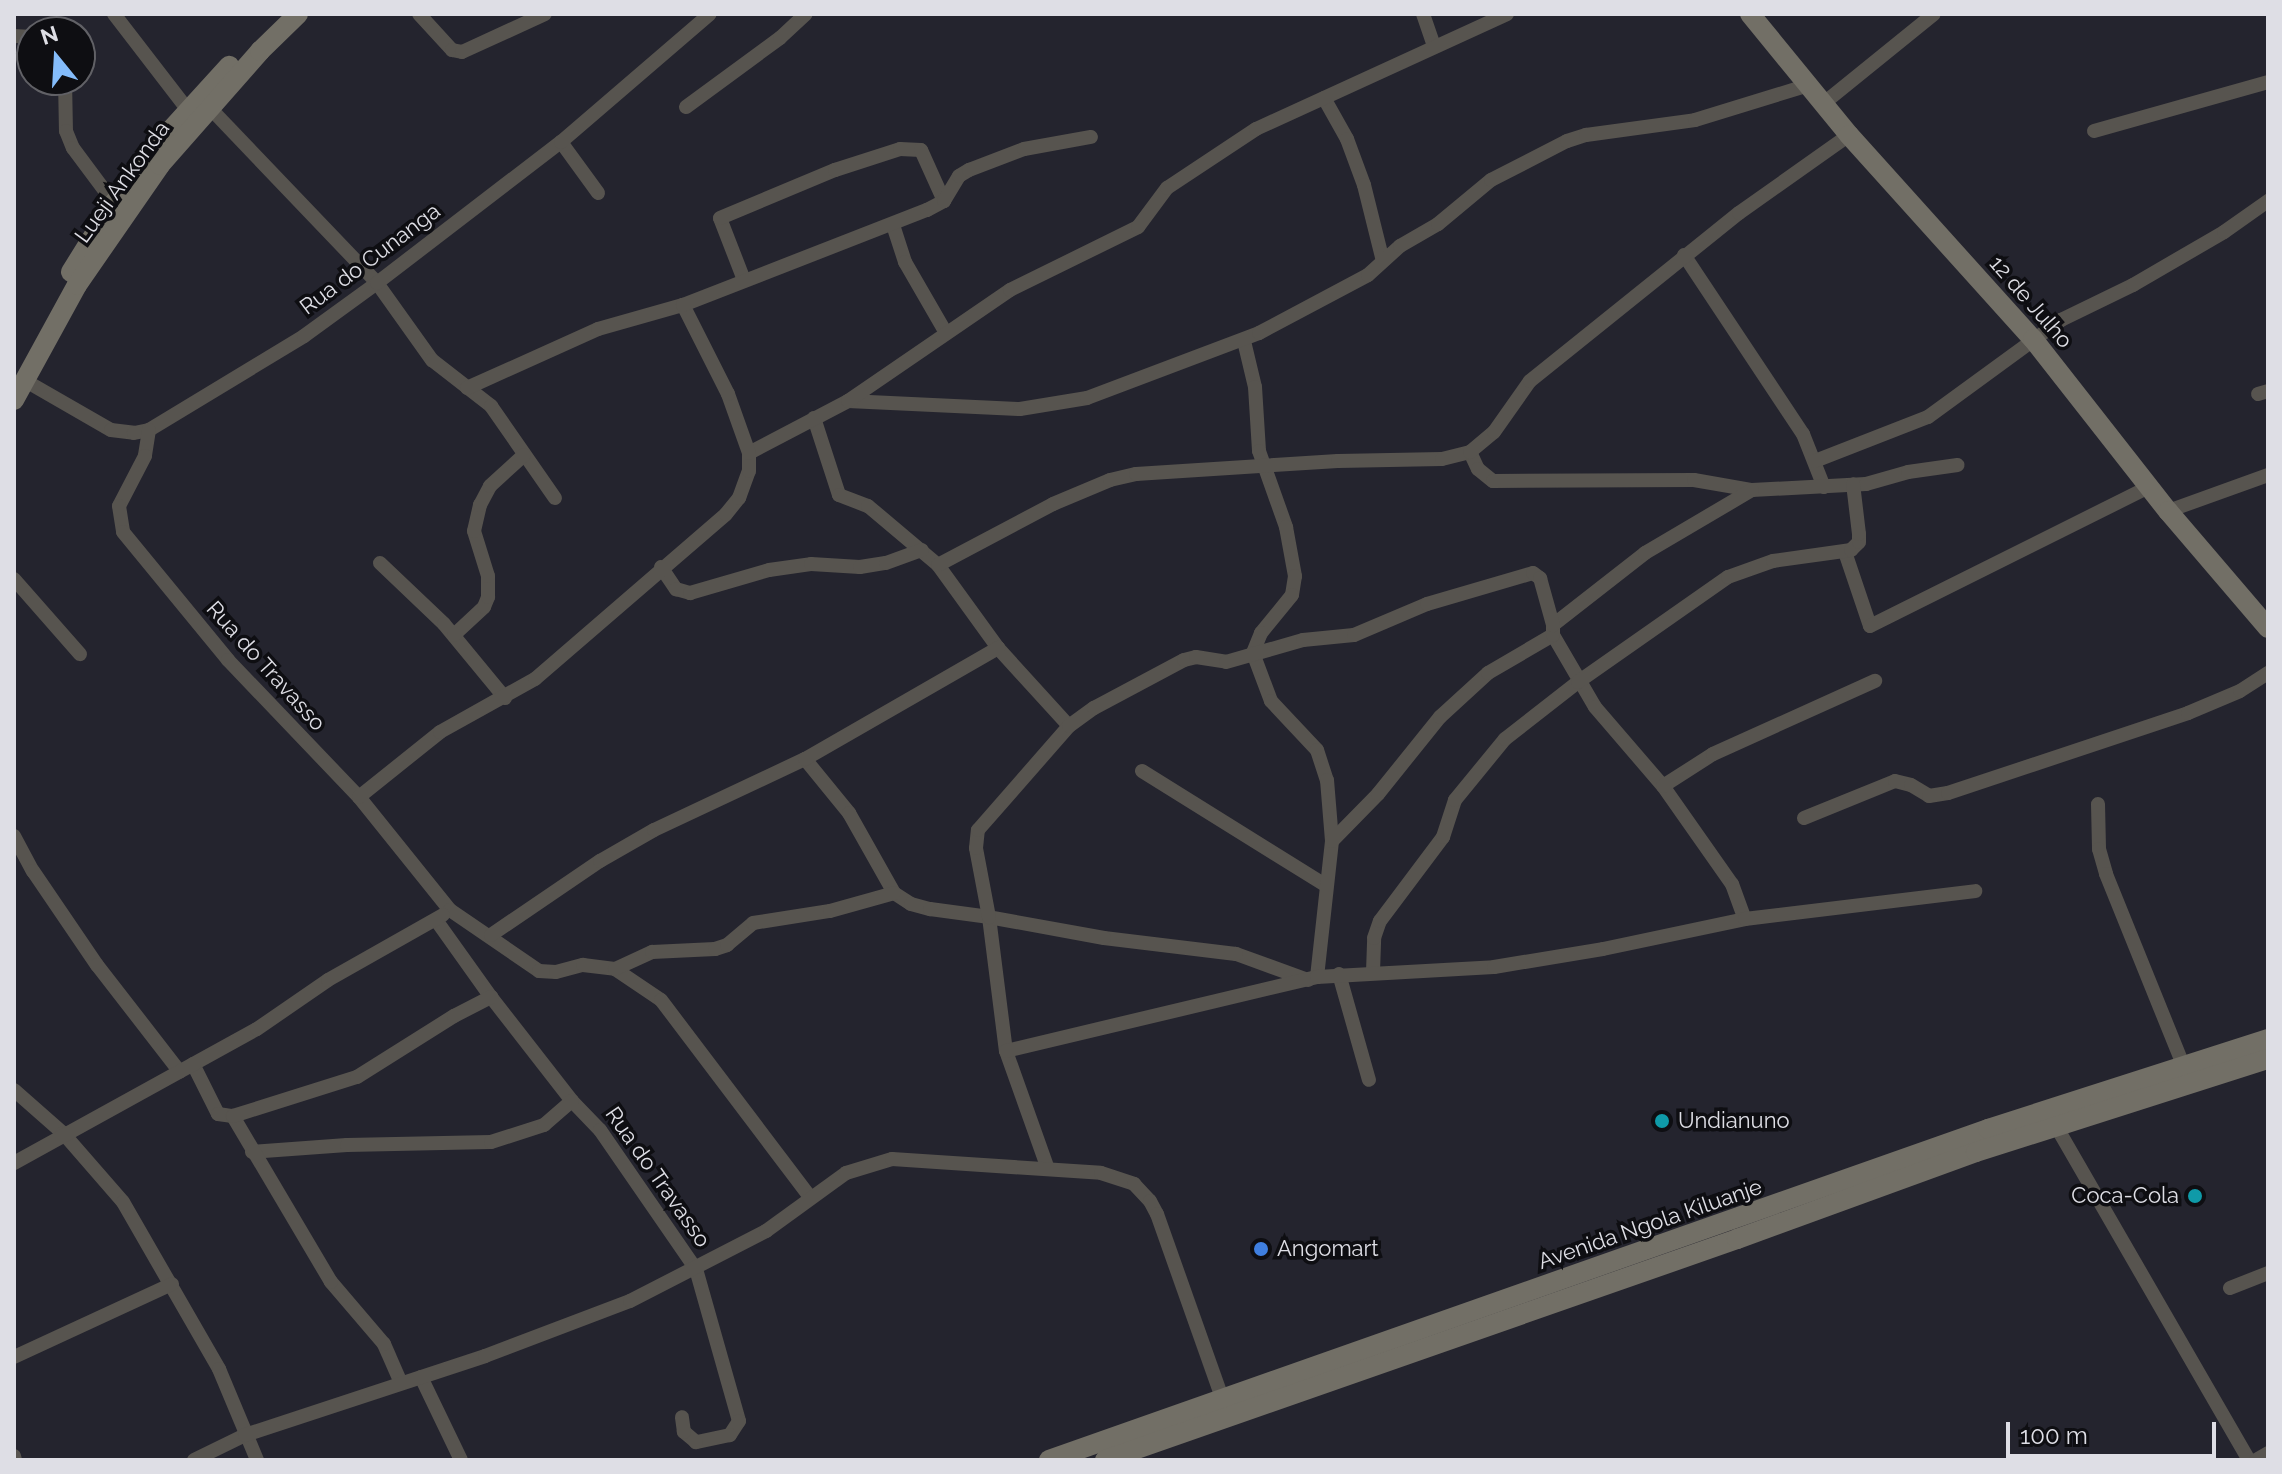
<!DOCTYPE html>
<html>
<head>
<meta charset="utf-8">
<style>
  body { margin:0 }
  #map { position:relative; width:2282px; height:1474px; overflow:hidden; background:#24242e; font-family:Raleway,sans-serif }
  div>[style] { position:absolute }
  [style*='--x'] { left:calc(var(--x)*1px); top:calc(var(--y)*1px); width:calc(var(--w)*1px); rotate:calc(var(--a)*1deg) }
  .street>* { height:14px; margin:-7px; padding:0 7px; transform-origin:7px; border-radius:7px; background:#57544f }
  .secondary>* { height:20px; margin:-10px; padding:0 10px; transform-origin:10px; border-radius:10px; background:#726f66 }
  .dots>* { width:22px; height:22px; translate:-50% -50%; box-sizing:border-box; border:4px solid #0e0e12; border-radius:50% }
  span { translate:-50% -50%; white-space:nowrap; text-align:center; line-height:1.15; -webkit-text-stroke:7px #0e0e12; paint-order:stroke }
  .street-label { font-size:22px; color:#dedee5 }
  .poi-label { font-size:22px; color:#dedee5 }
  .left { translate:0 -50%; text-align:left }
  .right { translate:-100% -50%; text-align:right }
  .frame { position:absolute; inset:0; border:16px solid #dedee5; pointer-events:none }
  .north { position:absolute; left:16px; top:16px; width:80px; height:80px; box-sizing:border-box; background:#0e0e12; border:2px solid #616166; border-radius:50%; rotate:342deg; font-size:22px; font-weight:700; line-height:32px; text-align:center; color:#dedee5 }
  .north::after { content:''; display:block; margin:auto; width:28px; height:36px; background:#84bcfb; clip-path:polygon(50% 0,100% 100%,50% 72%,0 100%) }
  .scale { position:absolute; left:2006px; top:1422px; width:210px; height:36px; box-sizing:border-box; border:4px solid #dedee5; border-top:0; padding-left:10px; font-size:24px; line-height:28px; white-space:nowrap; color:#dedee5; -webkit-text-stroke:6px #0e0e12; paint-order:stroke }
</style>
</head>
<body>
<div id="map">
  <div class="street">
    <div style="--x:114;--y:14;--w:121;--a:52.4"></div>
    <div style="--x:419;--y:14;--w:49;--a:47.5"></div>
    <div style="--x:452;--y:50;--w:10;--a:11"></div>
    <div style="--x:462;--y:52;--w:91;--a:-24.6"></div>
    <div style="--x:1423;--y:14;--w:34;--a:71"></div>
    <div style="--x:14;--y:36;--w:18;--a:3"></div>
    <div style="--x:65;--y:80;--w:51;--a:88.9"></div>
    <div style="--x:66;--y:131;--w:18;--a:68"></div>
    <div style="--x:73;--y:148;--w:69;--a:53.3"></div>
    <div style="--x:1324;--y:98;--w:47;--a:60.7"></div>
    <div style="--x:1347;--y:139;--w:49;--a:69.7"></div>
    <div style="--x:1364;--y:185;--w:78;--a:76"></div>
    <div style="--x:1824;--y:103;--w:141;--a:-39"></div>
    <div style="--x:686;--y:107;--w:117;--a:-36.3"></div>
    <div style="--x:780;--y:38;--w:35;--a:-43"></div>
    <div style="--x:210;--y:108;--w:242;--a:46.3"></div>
    <div style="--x:377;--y:283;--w:95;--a:54.5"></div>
    <div style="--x:432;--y:360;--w:75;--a:37.9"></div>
    <div style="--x:491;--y:406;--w:112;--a:55.2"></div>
    <div style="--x:2094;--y:131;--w:181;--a:-15.7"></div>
    <div style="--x:561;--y:142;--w:63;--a:54"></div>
    <div style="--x:893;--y:225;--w:39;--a:72"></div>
    <div style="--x:905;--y:262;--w:82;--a:60"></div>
    <div style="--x:1684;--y:255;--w:215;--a:56.4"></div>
    <div style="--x:1803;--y:434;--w:57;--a:68.4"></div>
    <div style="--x:744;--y:280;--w:66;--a:-111.2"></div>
    <div style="--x:720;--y:218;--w:125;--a:-22.7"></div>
    <div style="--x:835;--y:170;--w:68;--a:-17.9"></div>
    <div style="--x:900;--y:149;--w:21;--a:3"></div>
    <div style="--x:921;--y:150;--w:56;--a:65.7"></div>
    <div style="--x:1244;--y:341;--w:47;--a:76.6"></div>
    <div style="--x:1255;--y:387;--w:64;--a:86.4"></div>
    <div style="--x:1259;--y:451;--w:81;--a:70.4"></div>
    <div style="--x:1286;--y:527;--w:50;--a:79.6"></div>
    <div style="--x:1295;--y:576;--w:19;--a:99"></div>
    <div style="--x:1292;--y:595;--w:49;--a:129.2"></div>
    <div style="--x:1261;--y:633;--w:22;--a:112"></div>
    <div style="--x:1253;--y:653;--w:51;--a:69.4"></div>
    <div style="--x:1271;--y:701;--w:67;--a:46.8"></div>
    <div style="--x:1317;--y:750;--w:32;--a:72"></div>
    <div style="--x:1327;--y:780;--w:61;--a:85.3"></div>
    <div style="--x:24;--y:380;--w:100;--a:29.9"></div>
    <div style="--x:111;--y:430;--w:23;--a:7"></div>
    <div style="--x:134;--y:433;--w:15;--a:-11"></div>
    <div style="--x:149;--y:430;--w:181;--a:-31.2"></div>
    <div style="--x:304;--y:336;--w:90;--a:-36"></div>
    <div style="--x:377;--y:283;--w:232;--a:-37.5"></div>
    <div style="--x:561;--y:142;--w:196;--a:-40.7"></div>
    <div style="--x:467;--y:388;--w:144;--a:-24.2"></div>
    <div style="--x:598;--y:329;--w:88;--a:-15.8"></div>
    <div style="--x:2258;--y:394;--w:10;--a:-17"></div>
    <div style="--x:848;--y:401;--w:172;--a:2.7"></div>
    <div style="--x:1020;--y:409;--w:68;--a:-9.3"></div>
    <div style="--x:1087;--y:398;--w:184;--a:-20.7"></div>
    <div style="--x:1259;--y:333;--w:123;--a:-28"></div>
    <div style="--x:1368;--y:275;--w:43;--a:-42.2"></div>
    <div style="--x:1400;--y:246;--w:44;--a:-30.1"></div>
    <div style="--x:1438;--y:224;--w:69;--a:-39.7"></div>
    <div style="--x:1491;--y:180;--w:85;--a:-27.2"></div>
    <div style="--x:1567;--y:141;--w:20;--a:-18"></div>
    <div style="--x:1586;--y:135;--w:110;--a:-7.8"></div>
    <div style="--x:1695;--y:120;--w:119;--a:-17.1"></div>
    <div style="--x:814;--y:418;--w:81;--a:72"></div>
    <div style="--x:839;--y:495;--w:31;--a:21"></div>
    <div style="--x:868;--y:506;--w:92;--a:40.1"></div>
    <div style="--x:938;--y:565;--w:102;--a:54.1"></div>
    <div style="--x:998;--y:648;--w:105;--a:47.7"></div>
    <div style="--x:149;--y:430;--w:26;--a:99"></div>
    <div style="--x:145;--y:456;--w:56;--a:117.5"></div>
    <div style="--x:119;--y:506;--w:26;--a:81"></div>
    <div style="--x:123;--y:532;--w:166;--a:50.6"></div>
    <div style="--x:228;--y:660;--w:190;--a:46.3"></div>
    <div style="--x:359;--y:797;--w:145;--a:51.2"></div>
    <div style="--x:450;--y:910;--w:108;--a:34.4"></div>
    <div style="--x:539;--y:971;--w:17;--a:3"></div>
    <div style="--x:556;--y:972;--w:28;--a:-15"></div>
    <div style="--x:583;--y:965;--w:32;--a:7"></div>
    <div style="--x:615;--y:969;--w:55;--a:34"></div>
    <div style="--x:661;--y:1000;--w:248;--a:52.9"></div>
    <div style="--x:1470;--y:452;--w:19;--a:65"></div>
    <div style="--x:1478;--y:469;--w:19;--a:39"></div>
    <div style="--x:1493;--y:481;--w:201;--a:-0.3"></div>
    <div style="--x:1694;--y:480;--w:59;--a:9.8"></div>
    <div style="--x:1752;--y:490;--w:114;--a:-3"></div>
    <div style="--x:1866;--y:484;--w:44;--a:-15.9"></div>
    <div style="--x:1908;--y:472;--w:50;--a:-8"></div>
    <div style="--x:749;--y:453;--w:112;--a:-27.7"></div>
    <div style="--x:848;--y:401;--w:196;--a:-34.4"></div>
    <div style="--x:1010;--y:290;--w:143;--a:-26.2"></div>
    <div style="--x:1138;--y:227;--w:49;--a:-53.4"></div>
    <div style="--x:1167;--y:188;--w:107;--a:-33.5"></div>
    <div style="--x:1256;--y:129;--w:276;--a:-24.6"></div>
    <div style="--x:1815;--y:461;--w:121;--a:-21.3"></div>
    <div style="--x:1928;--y:417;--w:165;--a:-36.1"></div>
    <div style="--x:2061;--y:320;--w:80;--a:-25.9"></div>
    <div style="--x:2133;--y:285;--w:105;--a:-30.2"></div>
    <div style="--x:2224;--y:232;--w:54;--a:-35.2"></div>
    <div style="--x:2168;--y:511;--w:106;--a:-19.8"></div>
    <div style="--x:1845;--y:552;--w:78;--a:71.3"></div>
    <div style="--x:1870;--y:626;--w:312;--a:-26.5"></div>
    <div style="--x:380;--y:563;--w:88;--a:43.6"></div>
    <div style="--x:444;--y:624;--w:96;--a:50.5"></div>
    <div style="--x:938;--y:565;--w:130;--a:-27.9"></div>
    <div style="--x:1053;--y:504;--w:62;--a:-22.8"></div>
    <div style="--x:1110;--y:480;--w:27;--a:-13"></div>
    <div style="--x:1136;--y:474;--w:202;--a:-3.7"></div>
    <div style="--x:1338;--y:461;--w:104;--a:-1.1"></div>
    <div style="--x:1442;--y:459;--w:29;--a:-14"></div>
    <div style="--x:1470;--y:452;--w:31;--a:-40"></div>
    <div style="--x:1494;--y:432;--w:62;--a:-54.8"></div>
    <div style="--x:1530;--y:381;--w:268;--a:-38.8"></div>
    <div style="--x:1739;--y:213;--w:135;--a:-35.3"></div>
    <div style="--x:661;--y:567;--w:27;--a:56"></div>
    <div style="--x:676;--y:589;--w:15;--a:16"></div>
    <div style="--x:690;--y:593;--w:82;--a:-16.2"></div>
    <div style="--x:769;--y:570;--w:42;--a:-8.1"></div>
    <div style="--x:811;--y:564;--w:49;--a:3.5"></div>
    <div style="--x:860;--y:567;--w:26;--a:-9"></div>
    <div style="--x:886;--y:563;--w:38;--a:-20"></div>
    <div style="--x:14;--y:579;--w:100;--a:48.7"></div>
    <div style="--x:454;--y:635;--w:41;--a:-43"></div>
    <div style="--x:484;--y:607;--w:11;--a:-68"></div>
    <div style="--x:488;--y:597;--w:21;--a:-90"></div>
    <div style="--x:488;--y:576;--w:47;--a:-107.3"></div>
    <div style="--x:474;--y:531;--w:27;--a:-77"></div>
    <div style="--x:480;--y:505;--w:21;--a:-62"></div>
    <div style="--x:490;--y:486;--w:46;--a:-42.4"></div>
    <div style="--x:1553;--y:635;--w:83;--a:59.7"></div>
    <div style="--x:1595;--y:707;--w:104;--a:49.3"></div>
    <div style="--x:1663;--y:786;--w:120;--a:54.9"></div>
    <div style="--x:1732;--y:884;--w:37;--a:70"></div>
    <div style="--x:805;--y:759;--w:70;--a:50.8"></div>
    <div style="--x:849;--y:813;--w:92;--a:60.6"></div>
    <div style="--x:894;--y:893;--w:20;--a:33"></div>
    <div style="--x:911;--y:904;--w:20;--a:15"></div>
    <div style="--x:930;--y:909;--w:60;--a:7.7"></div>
    <div style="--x:989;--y:917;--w:135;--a:82.8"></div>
    <div style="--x:1142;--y:771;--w:216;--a:31.9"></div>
    <div style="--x:1663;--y:786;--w:59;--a:-32.6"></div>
    <div style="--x:1713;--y:754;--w:178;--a:-24.3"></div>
    <div style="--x:359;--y:797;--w:104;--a:-38.7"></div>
    <div style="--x:440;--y:732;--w:109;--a:-29.2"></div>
    <div style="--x:535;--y:679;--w:252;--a:-40.8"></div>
    <div style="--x:726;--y:514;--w:21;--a:-51"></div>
    <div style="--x:739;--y:498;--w:29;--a:-70"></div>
    <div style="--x:749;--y:471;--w:18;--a:-90"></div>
    <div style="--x:749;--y:453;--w:63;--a:-109.6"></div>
    <div style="--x:728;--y:394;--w:100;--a:-116.8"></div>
    <div style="--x:683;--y:305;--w:262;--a:-21.3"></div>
    <div style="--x:927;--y:210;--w:19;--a:-28"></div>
    <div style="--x:944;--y:201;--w:29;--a:-59"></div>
    <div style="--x:959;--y:176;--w:12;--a:-31"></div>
    <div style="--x:969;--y:170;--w:59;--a:-20.9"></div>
    <div style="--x:1024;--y:149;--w:68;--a:-10.2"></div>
    <div style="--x:2098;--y:804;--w:45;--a:88.7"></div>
    <div style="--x:2099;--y:849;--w:26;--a:74"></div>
    <div style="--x:2106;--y:874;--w:206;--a:68"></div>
    <div style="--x:1804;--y:818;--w:98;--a:-22.1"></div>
    <div style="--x:1895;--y:781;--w:16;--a:14"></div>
    <div style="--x:1911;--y:785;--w:21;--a:31"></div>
    <div style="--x:1929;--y:796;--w:19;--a:-9"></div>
    <div style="--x:1948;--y:793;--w:253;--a:-18.4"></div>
    <div style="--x:2188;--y:713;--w:56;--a:-22.9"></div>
    <div style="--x:2240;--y:691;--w:33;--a:-33"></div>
    <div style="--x:14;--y:836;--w:40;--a:62"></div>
    <div style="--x:33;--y:871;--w:114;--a:55.8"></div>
    <div style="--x:97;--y:965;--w:135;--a:52.2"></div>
    <div style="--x:436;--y:920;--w:95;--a:54.5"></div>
    <div style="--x:491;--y:997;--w:132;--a:52.1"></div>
    <div style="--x:572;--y:1101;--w:40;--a:46"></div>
    <div style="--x:600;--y:1130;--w:169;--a:55.4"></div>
    <div style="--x:696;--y:1269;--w:158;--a:74.2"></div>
    <div style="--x:739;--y:1421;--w:17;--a:123"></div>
    <div style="--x:730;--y:1435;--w:35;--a:168"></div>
    <div style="--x:696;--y:1442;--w:16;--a:-140"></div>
    <div style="--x:684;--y:1432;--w:15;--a:-98"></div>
    <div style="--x:491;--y:935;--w:132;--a:-34.2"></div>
    <div style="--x:600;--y:861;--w:62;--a:-29.9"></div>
    <div style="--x:654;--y:830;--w:167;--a:-25.2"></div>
    <div style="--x:805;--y:759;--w:223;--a:-29.9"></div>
    <div style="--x:615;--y:969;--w:41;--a:-24.7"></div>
    <div style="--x:652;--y:952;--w:63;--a:-2.7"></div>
    <div style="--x:715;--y:949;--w:13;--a:-18"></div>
    <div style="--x:727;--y:945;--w:34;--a:-40"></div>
    <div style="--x:753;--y:923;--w:78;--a:-8.9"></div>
    <div style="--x:830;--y:911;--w:66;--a:-15.7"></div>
    <div style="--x:1373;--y:972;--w:34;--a:-88"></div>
    <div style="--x:1374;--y:938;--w:18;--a:-71"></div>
    <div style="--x:1380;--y:921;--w:105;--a:-53.1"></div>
    <div style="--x:1443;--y:837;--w:39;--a:-72"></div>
    <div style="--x:1455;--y:800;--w:79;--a:-50.7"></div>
    <div style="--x:1505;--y:739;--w:93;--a:-38"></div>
    <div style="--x:1578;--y:682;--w:183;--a:-35"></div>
    <div style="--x:1728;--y:577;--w:48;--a:-19.6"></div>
    <div style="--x:1773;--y:561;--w:79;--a:-8"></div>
    <div style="--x:1851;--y:550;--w:11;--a:-45"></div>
    <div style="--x:1859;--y:542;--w:8;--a:-90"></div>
    <div style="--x:1859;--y:534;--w:50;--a:-96.8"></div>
    <div style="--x:1339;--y:974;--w:110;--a:74.2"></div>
    <div style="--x:1317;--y:977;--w:137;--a:-83.7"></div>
    <div style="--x:1332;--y:841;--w:66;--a:-45.6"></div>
    <div style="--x:1378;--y:794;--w:99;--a:-51.2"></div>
    <div style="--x:1440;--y:717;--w:65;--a:-42.5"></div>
    <div style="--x:1488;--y:673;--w:75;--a:-30.3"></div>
    <div style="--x:1553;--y:635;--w:10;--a:-90"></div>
    <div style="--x:1553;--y:625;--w:117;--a:-38"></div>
    <div style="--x:1645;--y:553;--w:124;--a:-30.5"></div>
    <div style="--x:1308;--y:980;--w:77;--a:-160.1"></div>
    <div style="--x:1236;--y:954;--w:133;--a:-173.1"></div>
    <div style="--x:1104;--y:938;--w:117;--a:-169.7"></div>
    <div style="--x:989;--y:917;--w:70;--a:-100.7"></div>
    <div style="--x:976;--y:848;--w:18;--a:-84"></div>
    <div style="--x:978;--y:830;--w:138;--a:-48.8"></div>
    <div style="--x:1069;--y:726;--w:31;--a:-36"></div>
    <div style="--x:1094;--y:708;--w:102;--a:-28.1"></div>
    <div style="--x:1184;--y:660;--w:12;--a:-14"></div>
    <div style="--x:1196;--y:657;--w:30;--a:9"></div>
    <div style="--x:1226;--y:662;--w:80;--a:-15.9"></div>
    <div style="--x:1303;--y:640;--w:51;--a:-5.6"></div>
    <div style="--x:1354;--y:635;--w:79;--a:-23"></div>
    <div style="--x:1427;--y:604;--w:110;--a:-16.3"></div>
    <div style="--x:1533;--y:573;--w:9;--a:36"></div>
    <div style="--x:1540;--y:578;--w:49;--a:74.5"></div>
    <div style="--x:193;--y:1064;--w:56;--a:63.4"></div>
    <div style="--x:218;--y:1114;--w:15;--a:8"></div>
    <div style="--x:14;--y:1090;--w:65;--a:41.3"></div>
    <div style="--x:63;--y:1133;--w:91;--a:49"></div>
    <div style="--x:123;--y:1202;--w:193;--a:60.1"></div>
    <div style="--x:219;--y:1369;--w:99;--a:67.3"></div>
    <div style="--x:2056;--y:1126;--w:386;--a:60"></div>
    <div style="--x:252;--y:1152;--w:95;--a:-4.2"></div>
    <div style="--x:347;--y:1145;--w:144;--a:-1.2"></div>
    <div style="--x:491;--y:1142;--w:56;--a:-17.8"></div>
    <div style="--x:544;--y:1125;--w:37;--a:-41"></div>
    <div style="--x:14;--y:1163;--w:277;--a:-28.9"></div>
    <div style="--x:257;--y:1029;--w:86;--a:-34.6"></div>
    <div style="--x:328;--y:980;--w:132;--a:-29.5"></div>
    <div style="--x:1048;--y:1169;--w:125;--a:-109.6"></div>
    <div style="--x:1006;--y:1051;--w:320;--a:-13.4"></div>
    <div style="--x:1317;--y:977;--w:177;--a:-3.2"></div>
    <div style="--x:1494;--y:967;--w:110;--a:-9.4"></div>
    <div style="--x:1603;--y:949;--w:145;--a:-11.9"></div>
    <div style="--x:1745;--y:919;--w:232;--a:-6.9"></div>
    <div style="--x:2230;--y:1288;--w:41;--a:-21.5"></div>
    <div style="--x:14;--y:1357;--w:174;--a:-24.8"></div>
    <div style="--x:421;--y:1377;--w:92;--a:64.3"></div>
    <div style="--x:401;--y:1383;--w:43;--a:-113.6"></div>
    <div style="--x:384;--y:1344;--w:82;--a:-130.5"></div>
    <div style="--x:331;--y:1282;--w:193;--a:-120.6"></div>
    <div style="--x:233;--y:1116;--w:130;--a:-17.5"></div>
    <div style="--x:357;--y:1077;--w:115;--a:-32.2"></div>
    <div style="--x:454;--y:1016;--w:42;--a:-27.2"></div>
    <div style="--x:14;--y:1456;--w:4;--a:76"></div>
    <div style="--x:194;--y:1460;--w:57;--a:-26.1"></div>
    <div style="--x:245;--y:1435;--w:253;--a:-18.2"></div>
    <div style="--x:485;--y:1356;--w:155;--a:-20.8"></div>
    <div style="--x:630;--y:1301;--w:153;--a:-27.2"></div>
    <div style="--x:766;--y:1231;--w:99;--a:-35.9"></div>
    <div style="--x:846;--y:1173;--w:48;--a:-16.9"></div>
    <div style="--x:892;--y:1159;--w:209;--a:3.8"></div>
    <div style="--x:1101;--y:1173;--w:35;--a:18"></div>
    <div style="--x:1134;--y:1184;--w:23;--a:47"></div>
    <div style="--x:1150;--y:1201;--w:15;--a:62"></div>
    <div style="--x:1157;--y:1214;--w:195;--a:70.5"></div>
    <div style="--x:2256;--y:1460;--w:14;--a:-30"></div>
  </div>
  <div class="secondary">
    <div style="--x:1750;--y:14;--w:156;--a:50.7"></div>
    <div style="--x:1849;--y:135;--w:275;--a:48"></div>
    <div style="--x:2033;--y:339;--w:219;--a:51.9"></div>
    <div style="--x:2168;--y:511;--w:154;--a:49.5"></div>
    <div style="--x:71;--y:272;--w:81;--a:-58.1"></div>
    <div style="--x:114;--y:203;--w:88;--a:-52.4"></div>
    <div style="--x:168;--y:133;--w:91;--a:-47.7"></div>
    <div style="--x:14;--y:400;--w:131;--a:-61.3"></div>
    <div style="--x:77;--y:285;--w:146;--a:-55.3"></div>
    <div style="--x:160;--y:165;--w:152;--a:-48.7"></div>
    <div style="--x:260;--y:51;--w:53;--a:-44.2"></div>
    <div style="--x:1049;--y:1460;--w:996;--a:-19.42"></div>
    <div style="--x:1988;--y:1129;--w:294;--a:-17.8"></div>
    <div style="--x:1105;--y:1460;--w:670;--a:-19.27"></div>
    <div style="--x:1737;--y:1239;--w:254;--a:-20"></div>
    <div style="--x:1976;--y:1152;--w:306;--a:-17.7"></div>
  </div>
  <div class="dots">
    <div style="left:1662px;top:1121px;background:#0f9aa8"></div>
    <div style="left:2195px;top:1196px;background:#0f9aa8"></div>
    <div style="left:1261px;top:1249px;background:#3f7fe0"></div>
  </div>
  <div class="street-label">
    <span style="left:122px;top:182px;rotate:-54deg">Lueji Ankonda</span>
    <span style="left:370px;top:259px;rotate:-37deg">Rua do Cunanga</span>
    <span style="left:2031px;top:302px;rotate:49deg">12 de Julho</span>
    <span style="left:266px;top:666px;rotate:48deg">Rua do Travasso</span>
    <span style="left:658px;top:1177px;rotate:55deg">Rua do Travasso</span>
    <span style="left:1650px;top:1224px;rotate:-19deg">Avenida Ngola Kiluanje</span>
  </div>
  <div class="poi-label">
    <span class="left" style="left:1678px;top:1121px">Undianuno</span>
    <span class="right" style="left:2179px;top:1196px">Coca-Cola</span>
    <span class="left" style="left:1277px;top:1249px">Angomart</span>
  </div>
  <div class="frame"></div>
  <div class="north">N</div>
  <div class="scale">100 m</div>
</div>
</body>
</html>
